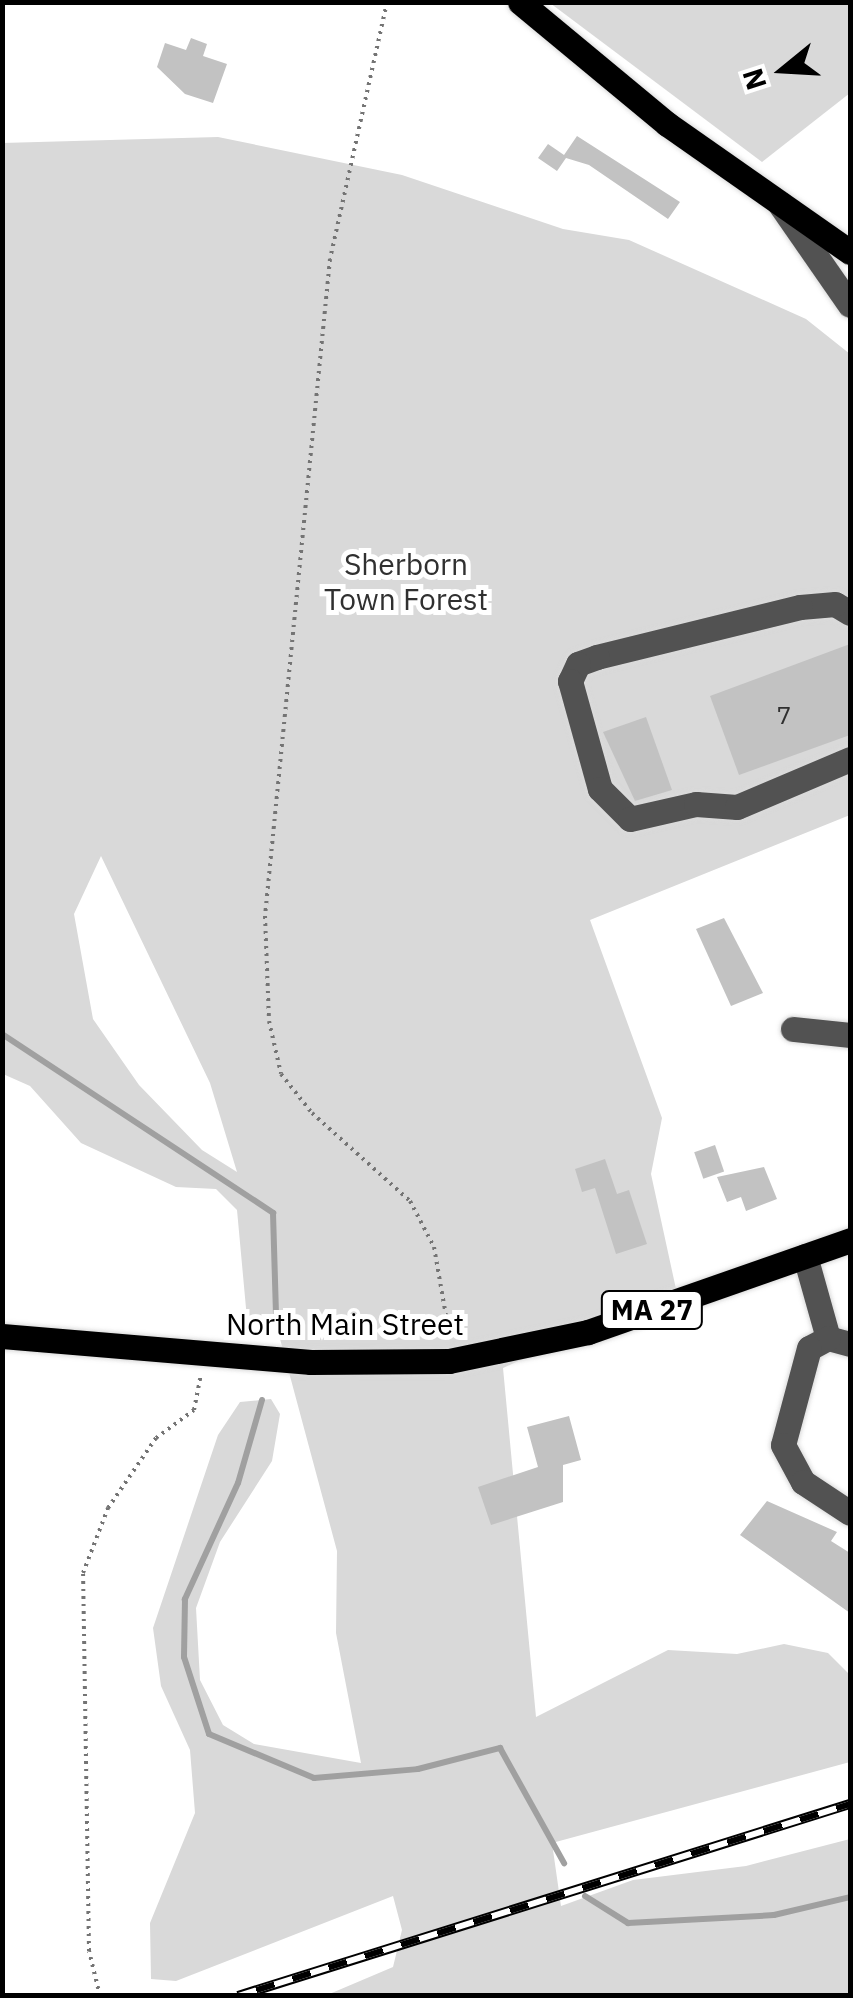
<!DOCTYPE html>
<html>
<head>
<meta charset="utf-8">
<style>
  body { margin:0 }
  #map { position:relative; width:853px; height:1998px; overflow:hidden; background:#fff; font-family:"IBM Plex Sans",sans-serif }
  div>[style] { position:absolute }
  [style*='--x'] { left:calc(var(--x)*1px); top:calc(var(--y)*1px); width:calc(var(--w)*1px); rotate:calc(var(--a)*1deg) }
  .green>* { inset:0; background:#d9d9d9 }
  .stream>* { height:6px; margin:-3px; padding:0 3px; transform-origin:3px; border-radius:3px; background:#a0a0a0 }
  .building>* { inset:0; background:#c2c2c2; transform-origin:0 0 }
  .path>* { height:4px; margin-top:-2px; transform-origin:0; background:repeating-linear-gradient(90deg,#747474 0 2.5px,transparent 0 7.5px) }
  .roads { filter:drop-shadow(0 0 2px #dbdbdb) drop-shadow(0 0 2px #dbdbdb) }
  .minor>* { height:25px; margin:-12.5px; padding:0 12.5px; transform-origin:12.5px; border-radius:12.5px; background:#525252 }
  .major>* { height:25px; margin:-12.5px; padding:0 12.5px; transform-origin:12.5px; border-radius:12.5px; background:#000 }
  .rail>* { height:10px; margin-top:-5px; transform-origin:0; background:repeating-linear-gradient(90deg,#fff 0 19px,#000 0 38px); box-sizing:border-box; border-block:2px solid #000 }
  span { translate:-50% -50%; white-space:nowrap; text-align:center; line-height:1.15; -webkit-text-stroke:10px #fff; paint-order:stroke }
  .number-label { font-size:25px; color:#303030 }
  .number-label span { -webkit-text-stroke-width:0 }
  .shield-label span { padding:2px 8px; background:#fff; border:2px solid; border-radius:8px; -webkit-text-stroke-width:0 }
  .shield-label { font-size:28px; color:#000; font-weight:700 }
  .park-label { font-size:30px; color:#303030 }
  .street-label { font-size:30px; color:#000 }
  .frame { position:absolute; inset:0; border:5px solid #000; pointer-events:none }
  .north { position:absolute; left:733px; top:20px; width:100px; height:100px; -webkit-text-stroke:8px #fff; paint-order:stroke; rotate:252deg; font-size:28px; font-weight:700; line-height:40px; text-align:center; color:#000 }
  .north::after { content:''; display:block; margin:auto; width:35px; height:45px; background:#000; clip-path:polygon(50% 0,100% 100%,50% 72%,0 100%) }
</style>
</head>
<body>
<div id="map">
  <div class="green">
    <div style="clip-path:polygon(550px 3px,850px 3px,850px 93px,762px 162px)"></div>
    <div style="clip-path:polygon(evenodd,218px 137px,402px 175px,563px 229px,629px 240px,806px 319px,850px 354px,850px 815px,590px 920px,662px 1118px,651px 1174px,676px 1289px,503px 1368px,536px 1717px,668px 1650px,737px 1654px,784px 1644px,828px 1653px,850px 1675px,850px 1762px,552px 1843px,561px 1906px,633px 1880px,746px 1866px,850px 1839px,850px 1995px,327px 1995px,393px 1967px,402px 1930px,393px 1896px,176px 1981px,151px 1979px,150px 1923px,195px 1813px,190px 1750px,161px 1686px,153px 1628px,218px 1435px,240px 1402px,271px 1399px,280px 1414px,272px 1461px,220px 1542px,196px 1608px,200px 1680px,223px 1725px,254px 1744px,361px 1763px,336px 1633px,337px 1551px,276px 1324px,247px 1319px,237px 1210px,216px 1189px,176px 1187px,81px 1143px,30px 1086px,3px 1074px,2px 143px,218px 137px,101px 856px,210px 1083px,237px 1172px,202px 1150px,139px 1085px,93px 1019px,74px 914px,101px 856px)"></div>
  </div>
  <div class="stream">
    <div style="--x:2;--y:1034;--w:325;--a:33.4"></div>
    <div style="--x:273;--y:1213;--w:100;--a:88.3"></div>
    <div style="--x:262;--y:1400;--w:86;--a:106.1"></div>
    <div style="--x:238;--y:1483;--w:128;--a:114.6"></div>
    <div style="--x:185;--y:1599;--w:58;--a:91"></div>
    <div style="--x:184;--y:1657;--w:81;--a:72"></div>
    <div style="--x:209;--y:1734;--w:114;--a:22.7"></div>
    <div style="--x:314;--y:1778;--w:104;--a:-4.9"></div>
    <div style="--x:418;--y:1769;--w:85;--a:-14.4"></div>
    <div style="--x:500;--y:1748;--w:132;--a:60.9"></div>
    <div style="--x:585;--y:1896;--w:51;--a:32.1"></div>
    <div style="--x:628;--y:1923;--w:146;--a:-3.1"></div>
    <div style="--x:774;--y:1915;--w:78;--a:-13.3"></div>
  </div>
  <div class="building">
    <div style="clip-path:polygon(191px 38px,207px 44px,203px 56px,227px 64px,213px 103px,185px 94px,157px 67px,165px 43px,186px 50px)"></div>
    <div style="clip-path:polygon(577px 136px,680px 202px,668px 219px,589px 165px,566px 158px,557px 171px,538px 158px,548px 144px,564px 155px)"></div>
    <div style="clip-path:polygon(850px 644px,850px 735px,739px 775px,710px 696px)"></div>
    <div style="clip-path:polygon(646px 717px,672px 790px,635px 801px,603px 732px)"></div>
    <div style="clip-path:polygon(724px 918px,763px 993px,731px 1006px,696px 929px)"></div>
    <div style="left:715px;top:1145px;width:28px;height:22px;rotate:71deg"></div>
    <div style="clip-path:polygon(605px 1159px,617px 1194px,629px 1190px,647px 1244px,616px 1254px,595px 1188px,582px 1192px,575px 1169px)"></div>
    <div style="clip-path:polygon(764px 1167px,777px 1199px,746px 1211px,741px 1197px,727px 1202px,717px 1177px)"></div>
    <div style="clip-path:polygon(569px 1416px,581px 1460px,563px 1465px,563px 1502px,491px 1525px,478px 1487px,538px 1467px,527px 1427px)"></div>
    <div style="clip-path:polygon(767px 1501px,837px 1532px,831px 1541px,850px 1553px,850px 1613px,740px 1535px)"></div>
  </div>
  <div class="path">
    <div style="--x:387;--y:2;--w:263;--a:102.5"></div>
    <div style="--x:330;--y:259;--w:660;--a:95.65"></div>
    <div style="--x:265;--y:916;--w:105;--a:87.8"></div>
    <div style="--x:269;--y:1021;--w:54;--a:77.2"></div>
    <div style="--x:281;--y:1074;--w:50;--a:51.5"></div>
    <div style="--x:312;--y:1113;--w:132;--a:41.9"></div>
    <div style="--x:410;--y:1201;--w:52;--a:62.4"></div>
    <div style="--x:434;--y:1247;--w:93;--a:80.1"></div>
    <div style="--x:100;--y:1996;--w:46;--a:-103.7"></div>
    <div style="--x:89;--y:1951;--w:378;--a:-90.9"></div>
    <div style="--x:83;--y:1573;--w:70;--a:-69"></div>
    <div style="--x:108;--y:1508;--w:85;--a:-55.6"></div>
    <div style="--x:156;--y:1438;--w:47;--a:-36.4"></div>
    <div style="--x:194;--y:1410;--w:36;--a:-79"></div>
  </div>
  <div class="roads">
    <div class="minor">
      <div style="--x:779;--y:203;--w:124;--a:55.2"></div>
      <div style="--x:850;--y:613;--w:17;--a:-149"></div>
      <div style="--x:835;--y:604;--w:35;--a:175"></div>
      <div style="--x:800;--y:607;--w:209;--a:166.2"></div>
      <div style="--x:597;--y:657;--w:20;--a:160"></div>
      <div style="--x:578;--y:664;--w:19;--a:115"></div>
      <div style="--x:570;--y:681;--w:112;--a:74.5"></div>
      <div style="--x:600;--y:789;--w:42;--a:45"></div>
      <div style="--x:630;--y:819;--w:68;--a:-12.8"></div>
      <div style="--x:696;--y:804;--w:41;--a:4.2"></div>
      <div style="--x:737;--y:807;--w:123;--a:-23"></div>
      <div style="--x:793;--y:1029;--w:57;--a:6"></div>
      <div style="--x:805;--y:1256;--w:85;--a:74.3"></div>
      <div style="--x:850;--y:1344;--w:23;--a:-165"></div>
      <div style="--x:828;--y:1338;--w:21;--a:152"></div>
      <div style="--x:809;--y:1348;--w:100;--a:105"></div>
      <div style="--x:783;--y:1445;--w:42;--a:61.6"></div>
      <div style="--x:803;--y:1482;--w:56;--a:33.4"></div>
    </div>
    <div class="major">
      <div style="--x:520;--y:2;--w:191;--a:39.7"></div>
      <div style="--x:667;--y:124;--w:223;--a:35"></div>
      <div style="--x:2;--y:1336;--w:310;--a:4.8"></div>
      <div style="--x:311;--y:1362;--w:138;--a:-0.4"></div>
      <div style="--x:449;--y:1361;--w:142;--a:-11.8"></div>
      <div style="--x:588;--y:1332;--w:278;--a:-19.3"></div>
    </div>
  </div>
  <div class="rail">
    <div style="--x:238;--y:1996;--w:641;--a:-17.42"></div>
  </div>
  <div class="number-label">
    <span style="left:784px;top:715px">7</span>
  </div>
  <div class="shield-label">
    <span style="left:652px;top:1310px">MA 27</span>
  </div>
  <div class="park-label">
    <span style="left:406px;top:581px">Sherborn<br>Town Forest</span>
  </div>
  <div class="street-label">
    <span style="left:345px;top:1324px">North Main Street</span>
  </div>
  <div class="frame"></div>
  <div class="north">N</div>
</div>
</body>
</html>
